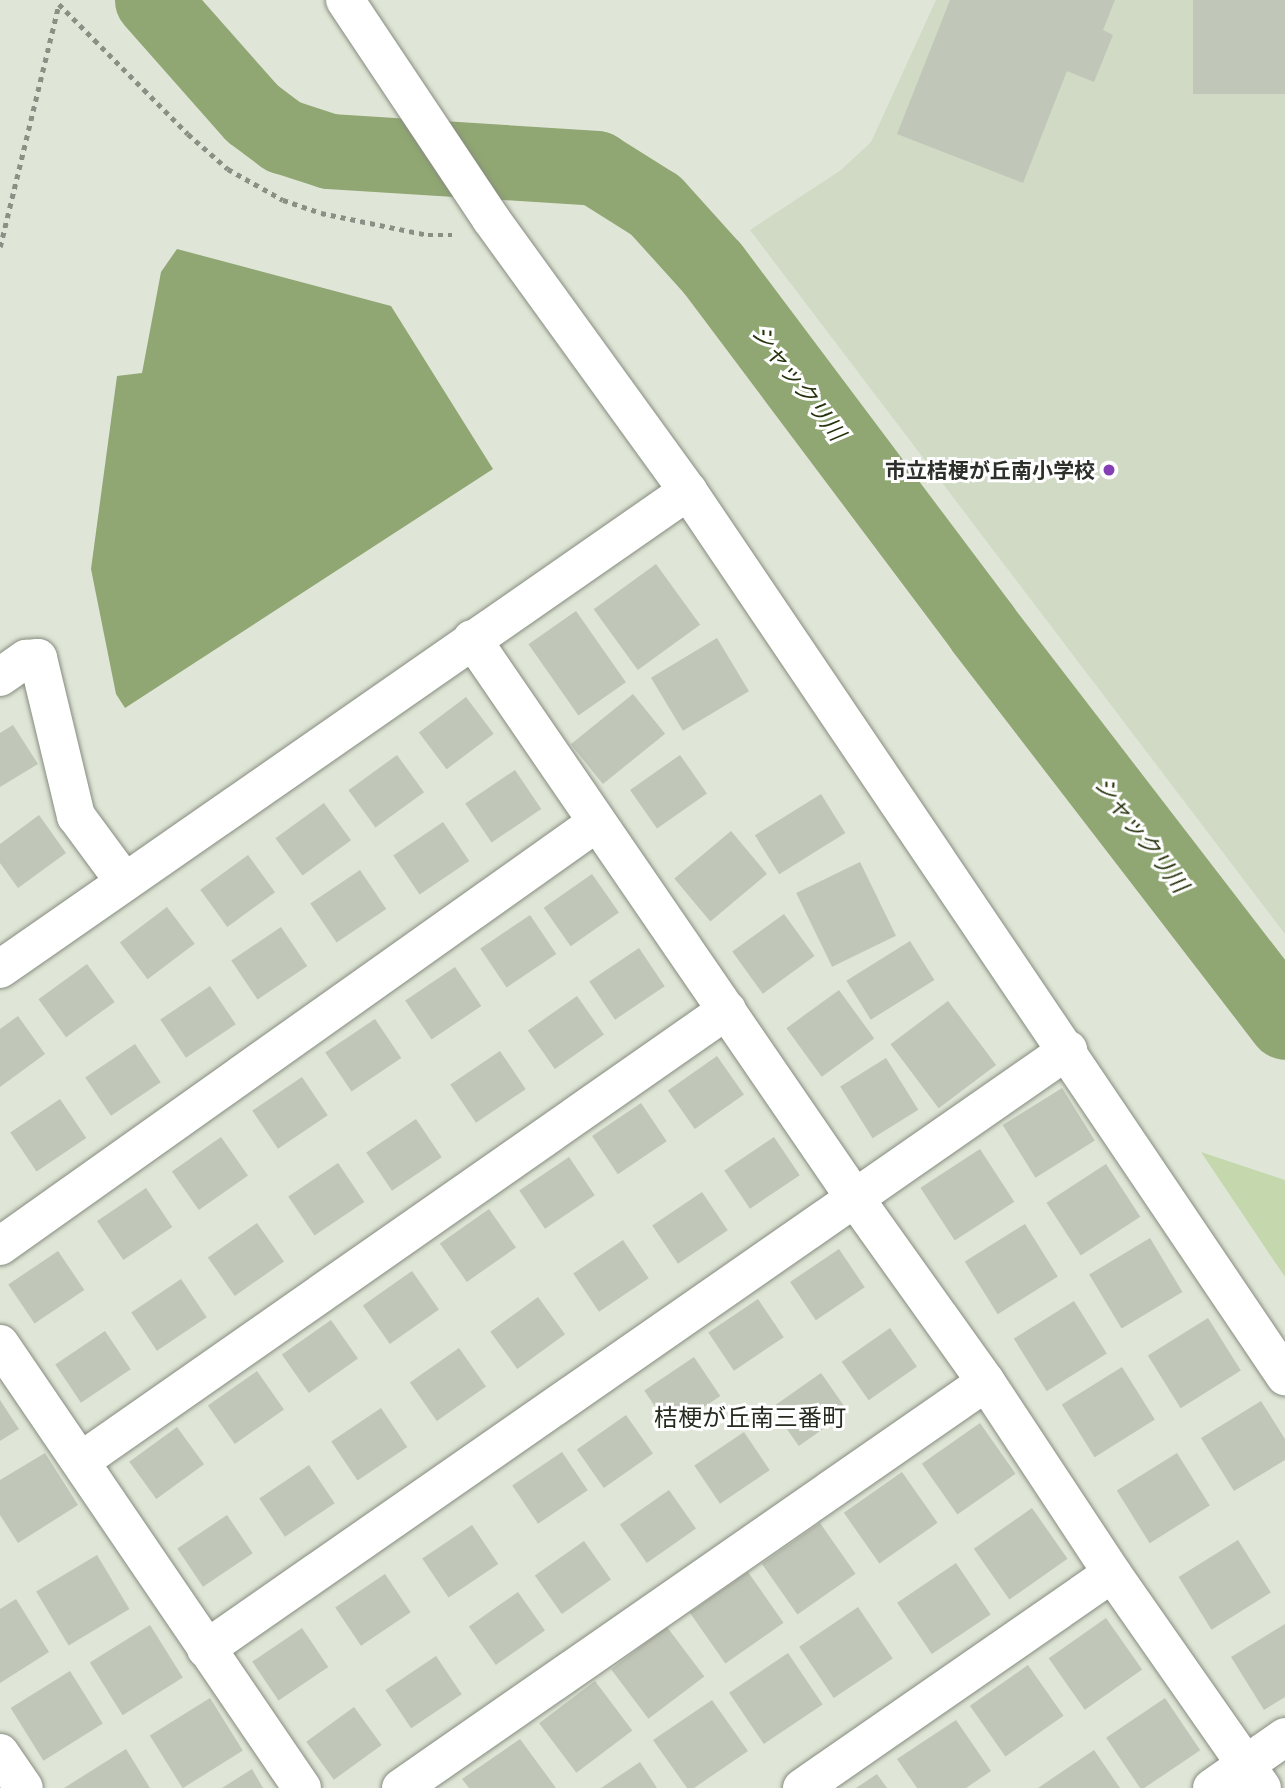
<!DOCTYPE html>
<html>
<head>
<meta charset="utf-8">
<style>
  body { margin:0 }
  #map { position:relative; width:1285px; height:1788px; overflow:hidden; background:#dfe6d7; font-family:Commissioner,"Noto Sans JP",sans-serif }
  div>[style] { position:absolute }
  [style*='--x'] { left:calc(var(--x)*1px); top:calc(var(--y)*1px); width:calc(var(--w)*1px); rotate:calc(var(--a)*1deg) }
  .built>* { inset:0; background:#d0dac5 }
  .green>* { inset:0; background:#c4d7ad }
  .water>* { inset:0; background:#90a673 }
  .river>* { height:75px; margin:-37.5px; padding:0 37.5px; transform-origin:37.5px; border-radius:37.5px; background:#90a673 }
  .building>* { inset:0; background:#c0c6b8; transform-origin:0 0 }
  .path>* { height:4.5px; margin-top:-2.25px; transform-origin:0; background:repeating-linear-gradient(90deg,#8b8f85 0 5px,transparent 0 10px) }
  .roads { filter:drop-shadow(0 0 2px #868c7f) drop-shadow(0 0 2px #868c7f) }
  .minor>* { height:38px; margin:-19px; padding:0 19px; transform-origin:19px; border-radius:19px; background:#fff }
  .dots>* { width:19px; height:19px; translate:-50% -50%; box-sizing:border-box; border:4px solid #fff; border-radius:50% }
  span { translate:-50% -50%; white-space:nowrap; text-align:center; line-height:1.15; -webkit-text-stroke:6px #fff; paint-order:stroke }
  .poi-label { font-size:21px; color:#2d2f2a; font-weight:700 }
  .right { translate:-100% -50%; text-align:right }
  .water-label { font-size:23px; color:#25330c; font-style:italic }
  .quarter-label { font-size:24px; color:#262b20 }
</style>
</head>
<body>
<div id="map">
  <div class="built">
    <div style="clip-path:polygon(936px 0,1285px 0,1285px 934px,750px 230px,841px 170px,871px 142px)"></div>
  </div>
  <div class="green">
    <div style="clip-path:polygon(1201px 1152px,1285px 1180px,1285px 1277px)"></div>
  </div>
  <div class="water">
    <div style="clip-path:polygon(177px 249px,391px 306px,493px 469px,125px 708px,116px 694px,91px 569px,117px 376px,142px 373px,161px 272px)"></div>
  </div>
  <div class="river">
    <div style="--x:152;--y:0;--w:151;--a:48.5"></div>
    <div style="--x:252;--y:113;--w:39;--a:37"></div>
    <div style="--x:283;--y:136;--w:48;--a:18.1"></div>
    <div style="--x:329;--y:151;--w:268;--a:3.6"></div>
    <div style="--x:596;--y:168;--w:70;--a:32.1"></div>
    <div style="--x:655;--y:205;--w:85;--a:47.9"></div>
    <div style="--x:712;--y:268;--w:450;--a:53.1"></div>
    <div style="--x:982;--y:628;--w:497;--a:52.4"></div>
  </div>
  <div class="building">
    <div style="clip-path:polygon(950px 0,1115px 0,1103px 30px,1113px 35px,1094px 82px,1067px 71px,1023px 183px,897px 134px)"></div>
    <div style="left:1193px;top:0;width:92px;height:94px"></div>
    <div style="left:656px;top:564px;width:75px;height:77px;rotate:54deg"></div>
    <div style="left:576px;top:611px;width:87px;height:58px;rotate:55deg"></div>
    <div style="left:717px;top:638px;width:62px;height:77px;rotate:59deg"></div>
    <div style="left:633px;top:694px;width:51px;height:80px;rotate:51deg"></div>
    <div style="left:466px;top:697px;width:46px;height:59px;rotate:53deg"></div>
    <div style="clip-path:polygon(13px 725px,38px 764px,0 787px,0 733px)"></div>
    <div style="left:397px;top:755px;width:46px;height:60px;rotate:54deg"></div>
    <div style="left:680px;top:755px;width:47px;height:61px;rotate:55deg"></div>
    <div style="left:515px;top:770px;width:47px;height:60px;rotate:56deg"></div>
    <div style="left:821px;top:794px;width:46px;height:78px;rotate:58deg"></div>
    <div style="left:324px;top:803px;width:46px;height:60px;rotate:54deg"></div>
    <div style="clip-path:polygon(39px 815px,66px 853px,18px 888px,0 863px,0 844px)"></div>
    <div style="left:443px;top:822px;width:47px;height:60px;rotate:56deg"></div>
    <div style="left:731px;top:831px;width:56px;height:74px;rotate:50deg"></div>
    <div style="left:248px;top:855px;width:46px;height:59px;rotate:54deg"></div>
    <div style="left:860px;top:862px;width:82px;height:71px;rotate:64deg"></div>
    <div style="left:360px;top:870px;width:47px;height:60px;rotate:56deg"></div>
    <div style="left:592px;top:874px;width:47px;height:59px;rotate:55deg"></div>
    <div style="left:167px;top:907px;width:46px;height:59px;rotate:53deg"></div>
    <div style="left:784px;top:914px;width:52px;height:64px;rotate:54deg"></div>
    <div style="left:530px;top:915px;width:47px;height:60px;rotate:56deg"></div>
    <div style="left:281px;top:927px;width:47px;height:60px;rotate:56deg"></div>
    <div style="left:910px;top:941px;width:46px;height:75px;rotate:58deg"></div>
    <div style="left:639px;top:948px;width:46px;height:60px;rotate:56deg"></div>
    <div style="left:87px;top:964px;width:47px;height:60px;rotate:54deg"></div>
    <div style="left:455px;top:967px;width:47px;height:60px;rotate:56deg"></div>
    <div style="left:210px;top:986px;width:46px;height:60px;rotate:56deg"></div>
    <div style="left:839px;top:990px;width:60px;height:65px;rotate:54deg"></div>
    <div style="left:577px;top:996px;width:47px;height:60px;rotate:55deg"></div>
    <div style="left:948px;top:1001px;width:80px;height:72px;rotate:53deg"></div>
    <div style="clip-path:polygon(18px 1016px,45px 1054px,0 1087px,0 1029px)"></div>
    <div style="left:375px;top:1019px;width:47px;height:60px;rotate:56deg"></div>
    <div style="left:135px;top:1044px;width:46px;height:60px;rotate:56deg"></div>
    <div style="left:500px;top:1051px;width:46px;height:60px;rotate:56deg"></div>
    <div style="left:717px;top:1056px;width:47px;height:60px;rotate:55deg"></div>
    <div style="left:886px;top:1058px;width:61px;height:54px;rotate:58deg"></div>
    <div style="left:302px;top:1077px;width:46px;height:60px;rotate:56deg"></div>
    <div style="left:1062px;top:1088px;width:62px;height:70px;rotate:58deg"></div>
    <div style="left:60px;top:1099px;width:47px;height:60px;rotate:56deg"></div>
    <div style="left:641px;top:1103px;width:46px;height:59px;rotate:56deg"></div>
    <div style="left:416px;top:1119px;width:46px;height:60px;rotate:56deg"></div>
    <div style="left:221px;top:1137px;width:47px;height:60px;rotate:55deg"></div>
    <div style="left:774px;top:1137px;width:46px;height:60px;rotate:56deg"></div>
    <div style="left:980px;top:1149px;width:63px;height:71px;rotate:57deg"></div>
    <div style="left:569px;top:1157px;width:46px;height:60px;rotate:56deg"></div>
    <div style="left:338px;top:1163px;width:47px;height:60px;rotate:56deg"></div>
    <div style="left:1106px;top:1164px;width:63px;height:71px;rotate:57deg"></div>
    <div style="left:146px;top:1188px;width:47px;height:59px;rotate:56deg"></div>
    <div style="left:702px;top:1192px;width:46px;height:60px;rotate:56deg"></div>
    <div style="left:489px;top:1209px;width:47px;height:60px;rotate:55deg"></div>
    <div style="left:257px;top:1223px;width:47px;height:60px;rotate:55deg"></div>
    <div style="left:1025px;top:1224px;width:62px;height:71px;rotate:58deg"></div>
    <div style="left:1150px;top:1238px;width:63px;height:71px;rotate:59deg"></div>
    <div style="left:623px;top:1240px;width:46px;height:60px;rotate:56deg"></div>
    <div style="left:839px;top:1249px;width:46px;height:59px;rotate:56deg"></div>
    <div style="left:58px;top:1251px;width:47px;height:60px;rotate:56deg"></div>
    <div style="left:412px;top:1271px;width:47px;height:60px;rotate:55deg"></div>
    <div style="left:181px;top:1279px;width:46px;height:60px;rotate:56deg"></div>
    <div style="left:538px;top:1297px;width:46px;height:59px;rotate:54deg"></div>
    <div style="left:758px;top:1299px;width:46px;height:60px;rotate:56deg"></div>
    <div style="left:1074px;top:1301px;width:62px;height:71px;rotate:58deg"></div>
    <div style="left:1208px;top:1318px;width:62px;height:71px;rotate:58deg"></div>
    <div style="left:331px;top:1320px;width:47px;height:60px;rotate:55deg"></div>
    <div style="left:890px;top:1328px;width:47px;height:59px;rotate:55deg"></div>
    <div style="left:105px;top:1331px;width:46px;height:60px;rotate:56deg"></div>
    <div style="left:459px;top:1348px;width:47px;height:60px;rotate:55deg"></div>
    <div style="left:694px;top:1357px;width:47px;height:60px;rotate:56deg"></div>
    <div style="left:1122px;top:1367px;width:62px;height:71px;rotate:58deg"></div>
    <div style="left:257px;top:1371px;width:47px;height:60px;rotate:55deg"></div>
    <div style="left:821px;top:1373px;width:47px;height:60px;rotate:55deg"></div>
    <div style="clip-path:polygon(0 1400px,19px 1429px,0 1441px)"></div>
    <div style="clip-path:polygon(1261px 1401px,1285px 1439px,1285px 1460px,1234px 1491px,1201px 1438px)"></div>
    <div style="left:381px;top:1408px;width:47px;height:60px;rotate:56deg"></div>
    <div style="left:626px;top:1415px;width:47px;height:60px;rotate:55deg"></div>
    <div style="left:980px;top:1423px;width:62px;height:71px;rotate:55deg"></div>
    <div style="left:177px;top:1427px;width:46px;height:59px;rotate:54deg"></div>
    <div style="left:744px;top:1432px;width:46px;height:60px;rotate:56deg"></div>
    <div style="left:562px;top:1452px;width:46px;height:60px;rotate:56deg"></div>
    <div style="clip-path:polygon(45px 1453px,78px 1505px,18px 1543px,0 1515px,0 1480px)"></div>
    <div style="left:1177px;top:1453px;width:62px;height:71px;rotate:58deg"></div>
    <div style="left:309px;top:1465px;width:46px;height:60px;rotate:56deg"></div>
    <div style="left:902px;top:1472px;width:62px;height:71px;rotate:55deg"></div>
    <div style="left:669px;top:1490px;width:47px;height:60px;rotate:55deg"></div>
    <div style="left:1032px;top:1508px;width:62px;height:71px;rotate:55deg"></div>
    <div style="left:227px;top:1515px;width:46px;height:60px;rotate:56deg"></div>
    <div style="left:820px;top:1523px;width:62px;height:71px;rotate:55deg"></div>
    <div style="left:472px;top:1525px;width:47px;height:60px;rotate:56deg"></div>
    <div style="left:1238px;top:1540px;width:62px;height:70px;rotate:58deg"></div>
    <div style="left:584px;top:1541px;width:47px;height:60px;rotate:55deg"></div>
    <div style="left:97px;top:1555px;width:63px;height:71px;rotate:59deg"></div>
    <div style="left:956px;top:1563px;width:62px;height:71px;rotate:56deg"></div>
    <div style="left:748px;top:1572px;width:62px;height:71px;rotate:55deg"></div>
    <div style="left:385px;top:1574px;width:46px;height:60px;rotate:56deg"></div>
    <div style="left:518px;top:1592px;width:47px;height:60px;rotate:55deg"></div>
    <div style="clip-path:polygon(16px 1599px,49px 1652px,0 1683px,0 1609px)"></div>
    <div style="left:858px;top:1607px;width:62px;height:71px;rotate:56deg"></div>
    <div style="left:1106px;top:1618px;width:63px;height:70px;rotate:55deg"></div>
    <div style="clip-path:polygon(1285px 1624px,1285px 1697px,1264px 1710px,1231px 1657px)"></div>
    <div style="left:150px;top:1625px;width:62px;height:71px;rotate:58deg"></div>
    <div style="left:667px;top:1627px;width:62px;height:70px;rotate:53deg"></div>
    <div style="left:302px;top:1628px;width:47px;height:60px;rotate:56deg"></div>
    <div style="left:788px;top:1653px;width:62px;height:71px;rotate:56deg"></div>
    <div style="left:436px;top:1656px;width:46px;height:61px;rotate:56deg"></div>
    <div style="left:1028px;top:1665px;width:62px;height:71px;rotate:55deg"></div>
    <div style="left:70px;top:1671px;width:62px;height:70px;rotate:58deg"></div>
    <div style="left:595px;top:1681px;width:62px;height:70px;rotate:53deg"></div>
    <div style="left:210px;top:1698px;width:62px;height:71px;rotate:58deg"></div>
    <div style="left:1165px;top:1698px;width:63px;height:71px;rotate:56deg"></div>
    <div style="clip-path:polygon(712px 1700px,748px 1751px,694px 1788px,687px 1788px,653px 1740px)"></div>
    <div style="left:354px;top:1707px;width:47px;height:59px;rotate:54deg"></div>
    <div style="clip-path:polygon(956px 1720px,991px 1771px,966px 1788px,917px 1788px,897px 1759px)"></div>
    <div style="clip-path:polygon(520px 1739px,556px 1788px,469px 1788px,462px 1779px)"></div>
    <div style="clip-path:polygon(126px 1749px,150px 1788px,64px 1788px)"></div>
    <div style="clip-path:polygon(1094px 1750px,1120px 1788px,1038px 1788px)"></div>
    <div style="clip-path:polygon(640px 1762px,657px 1788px,601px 1788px)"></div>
    <div style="clip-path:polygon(252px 1769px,263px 1788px,222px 1788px)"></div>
    <div style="clip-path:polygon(877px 1774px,887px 1788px,856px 1788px)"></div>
  </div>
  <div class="path">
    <div style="--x:0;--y:247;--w:250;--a:-76.4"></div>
    <div style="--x:59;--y:4;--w:183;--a:45.2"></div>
    <div style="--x:188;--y:134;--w:53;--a:41.2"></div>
    <div style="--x:228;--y:169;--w:63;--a:29.4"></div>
    <div style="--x:283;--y:200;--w:40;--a:18.9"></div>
    <div style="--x:321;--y:213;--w:109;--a:11.6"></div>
    <div style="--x:428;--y:235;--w:24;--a:0"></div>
  </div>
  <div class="roads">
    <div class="minor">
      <div style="--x:345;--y:0;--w:263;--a:56.3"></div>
      <div style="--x:491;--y:219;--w:336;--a:54.1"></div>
      <div style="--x:688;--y:491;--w:1068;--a:56"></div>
      <div style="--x:472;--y:639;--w:676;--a:55.6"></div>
      <div style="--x:854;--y:1197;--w:227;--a:54.5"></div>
      <div style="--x:986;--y:1382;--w:229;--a:56.6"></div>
      <div style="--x:1112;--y:1573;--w:262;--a:55.1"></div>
      <div style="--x:0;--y:677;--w:32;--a:-35"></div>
      <div style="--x:26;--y:659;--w:12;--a:-5"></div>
      <div style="--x:38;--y:658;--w:163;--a:76.5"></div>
      <div style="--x:76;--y:816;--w:81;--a:53.6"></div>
      <div style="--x:0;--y:969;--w:838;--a:-34.79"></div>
      <div style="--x:0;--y:1246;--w:731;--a:-35.36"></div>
      <div style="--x:0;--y:1344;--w:537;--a:55.78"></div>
      <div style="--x:81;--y:1461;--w:788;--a:-34.92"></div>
      <div style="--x:206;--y:1649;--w:1050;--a:-34.8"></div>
      <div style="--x:0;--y:1753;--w:42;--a:55.6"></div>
      <div style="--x:401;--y:1788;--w:712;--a:-34.76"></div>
      <div style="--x:802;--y:1788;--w:377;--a:-34.7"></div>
      <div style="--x:1212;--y:1788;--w:89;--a:-34.9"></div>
    </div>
  </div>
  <div class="dots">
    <div style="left:1109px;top:470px;background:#833fb3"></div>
  </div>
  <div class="poi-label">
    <span class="right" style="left:1095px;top:470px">市立桔梗が丘南小学校</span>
  </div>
  <div class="water-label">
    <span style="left:799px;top:382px;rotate:53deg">シャックリ川</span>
    <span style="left:1142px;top:834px;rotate:53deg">シャックリ川</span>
  </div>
  <div class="quarter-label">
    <span style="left:750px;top:1417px">桔梗が丘南三番町</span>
  </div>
</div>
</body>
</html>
